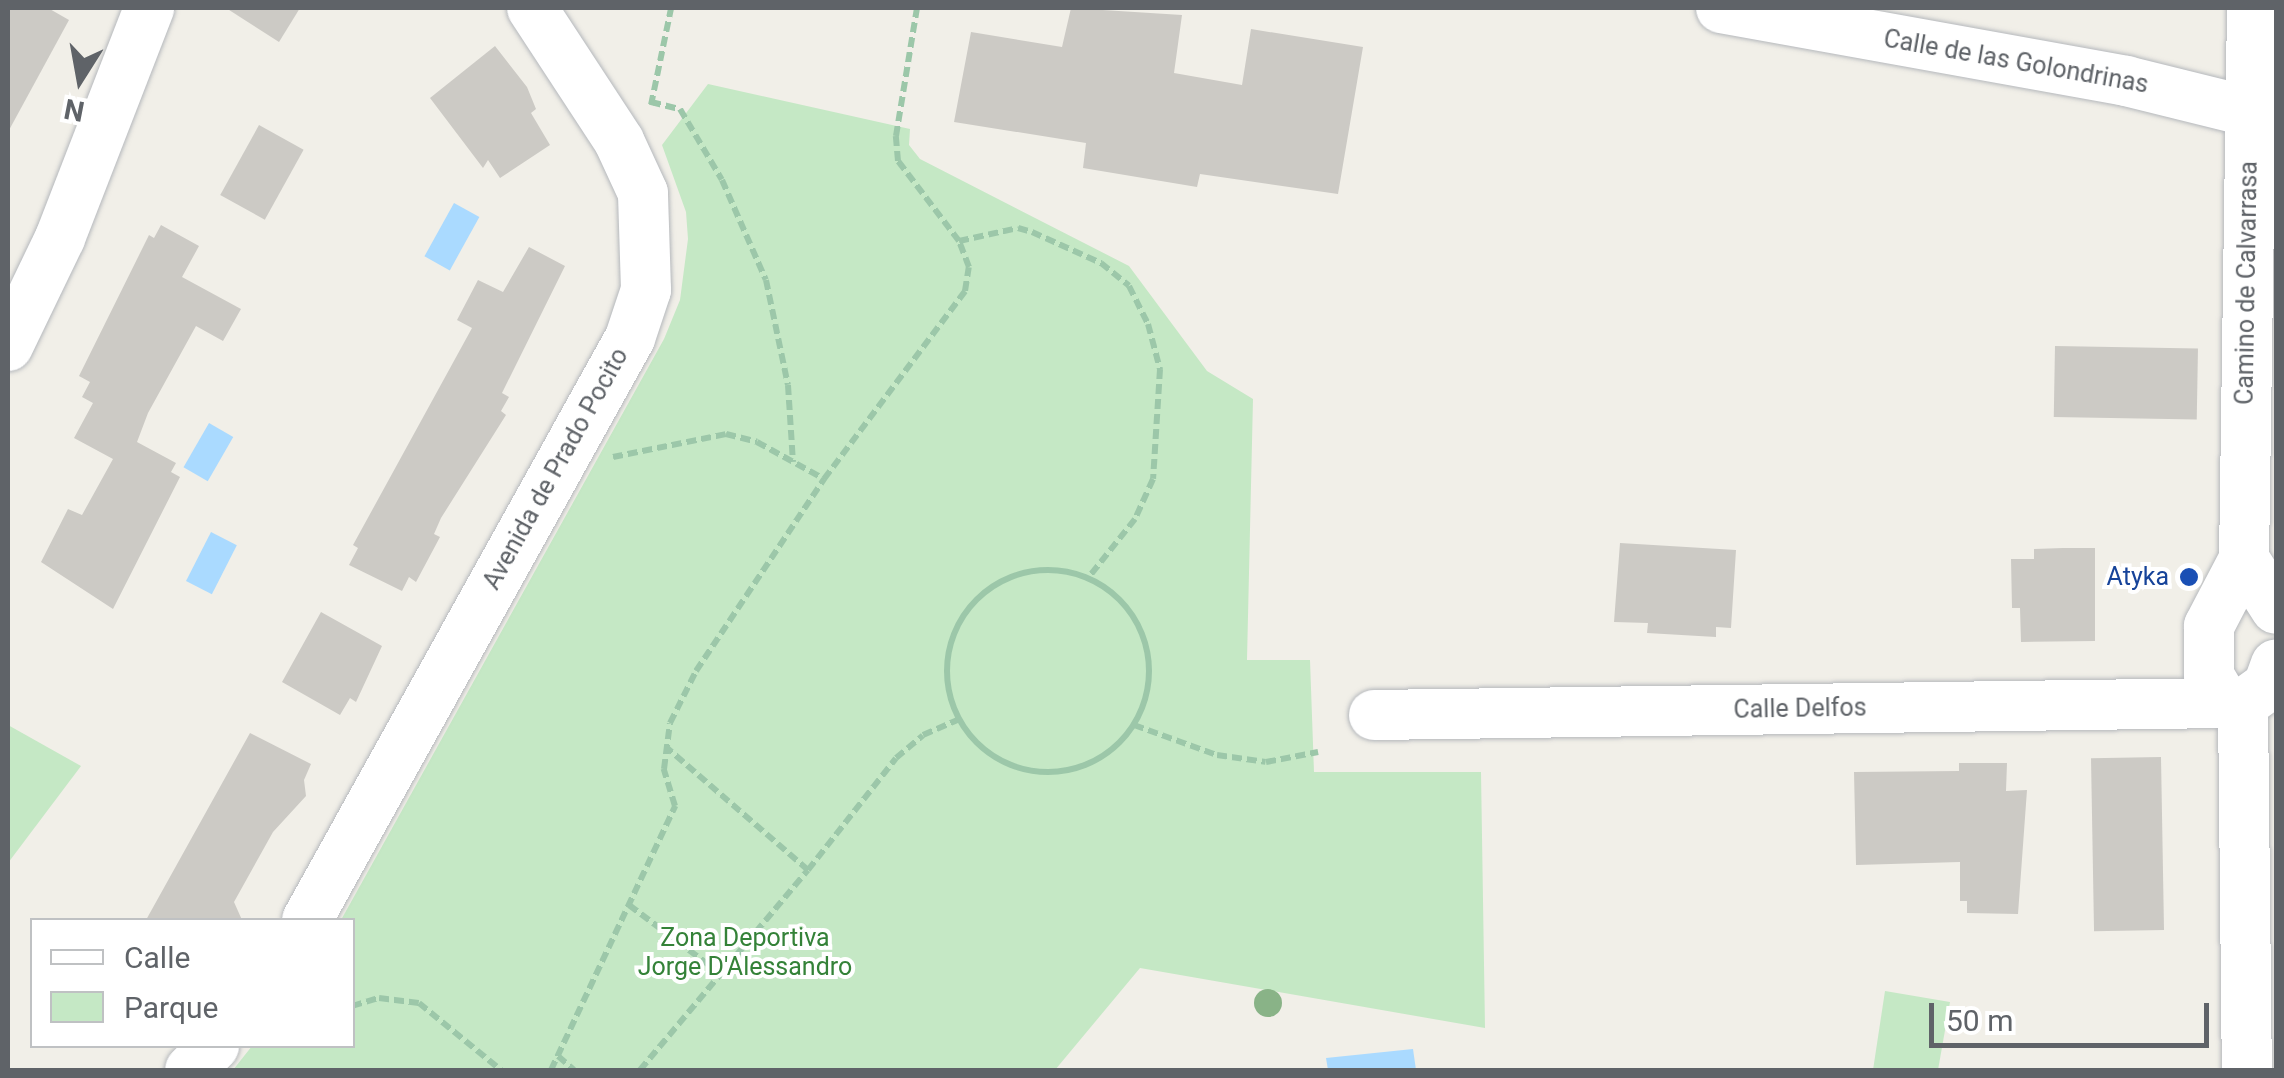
<!DOCTYPE html>
<html>
<head>
<meta charset="utf-8">
<style>
  body { margin:0 }
  #map { position:relative; width:2284px; height:1078px; overflow:hidden; background:#f1efe8; font-family:Roboto,sans-serif }
  div>[style] { position:absolute }
  [style*='--x'] { left:calc(var(--x)*1px); top:calc(var(--y)*1px); width:calc(var(--w)*1px); rotate:calc(var(--a)*1deg) }
  .green>* { inset:0; background:#c5e8c5 }
  .water>* { inset:0; background:#aadaff; transform-origin:0 0 }
  .building>* { inset:0; background:#cccac5; transform-origin:0 0 }
  .path>* { height:6px; margin-top:-3px; transform-origin:0; background:repeating-linear-gradient(90deg,#9cc7a9 0 10px,transparent 0 15px) }
  .path>.ring { margin:-3px; padding:0; box-sizing:content-box; background:none; border:6px solid #9cc7a9; border-radius:50% }
  .roads { filter:drop-shadow(0 0 2px #b5b8bc) drop-shadow(0 0 2px #b5b8bc) }
  .minor>* { height:50px; margin:-25px; padding:0 25px; transform-origin:25px; border-radius:25px; background:#fff }
  .trees>* { width:28px; height:28px; margin:-14px; border-radius:50%; background:#89b387 }
  .dots>* { width:28px; height:28px; translate:-50% -50%; box-sizing:border-box; border:5px solid #fff; border-radius:50% }
  span { translate:-50% -50%; white-space:nowrap; text-align:center; line-height:1.15; -webkit-text-stroke:8px #fff; paint-order:stroke }
  .street-label { font-size:25px; color:#5f6368 }
  .transit-label { font-size:25px; color:#164399 }
  .right { translate:-100% -50%; text-align:right }
  .park-label { font-size:25px; color:#348238 }
  .frame { position:absolute; inset:0; border:10px solid #5f6368; pointer-events:none }
  .legend { position:absolute; left:30px; top:918px; width:325px; height:130px; box-sizing:border-box; background:#fff; border:2px solid #bfc1c3; margin:0; padding:12px 18px; list-style:none; font-size:30px; color:#5f6368 }
  .legend li { display:flex; align-items:center; gap:20px; height:50px }
  .legend b { width:50px; border:2px solid #bfc1c3 }
  .north { position:absolute; left:30px; top:30px; width:100px; height:100px; -webkit-text-stroke:8px #fff; paint-order:stroke; rotate:191deg; font-size:28px; font-weight:700; line-height:40px; text-align:center; color:#5f6368 }
  .north::after { content:''; display:block; margin:auto; width:35px; height:45px; background:#5f6368; clip-path:polygon(50% 0,100% 100%,50% 72%,0 100%) }
  .scale { position:absolute; left:1929px; top:1003px; width:280px; height:45px; box-sizing:border-box; border:5px solid #5f6368; border-top:0; padding-left:12px; font-size:30px; line-height:35px; white-space:nowrap; color:#5f6368; -webkit-text-stroke:8px #fff; paint-order:stroke }
</style>
</head>
<body>
<div id="map">
  <div class="green">
    <div style="clip-path:polygon(708px 84px,910px 129px,909px 145px,920px 159px,1129px 266px,1207px 371px,1253px 399px,1247px 660px,1310px 660px,1314px 772px,1481px 772px,1485px 1028px,1140px 968px,1055px 1070px,233px 1070px,252px 1046px,352px 1046px,352px 920px,341px 920px,664px 339px,680px 300px,688px 239px,686px 212px,662px 145px)"></div>
    <div style="clip-path:polygon(8px 725px,81px 766px,8px 863px)"></div>
    <div style="clip-path:polygon(1885px 991px,1950px 1002px,1938px 1070px,1873px 1070px)"></div>
  </div>
  <div class="water">
    <div style="left:454px;top:203px;width:29px;height:61px;rotate:29deg"></div>
    <div style="left:209px;top:423px;width:28px;height:51px;rotate:30deg"></div>
    <div style="left:211px;top:532px;width:29px;height:55px;rotate:27deg"></div>
    <div style="clip-path:polygon(1413px 1049px,1416px 1070px,1328px 1070px,1326px 1058px)"></div>
  </div>
  <div class="building">
    <div style="clip-path:polygon(8px 8px,48px 8px,69px 20px,8px 132px)"></div>
    <div style="clip-path:polygon(226px 8px,300px 8px,279px 42px)"></div>
    <div style="clip-path:polygon(1071px 8px,1182px 15px,1174px 73px,1242px 85px,1251px 29px,1363px 47px,1338px 194px,1200px 174px,1197px 187px,1083px 168px,1086px 143px,954px 122px,971px 32px,1062px 47px)"></div>
    <div style="clip-path:polygon(495px 46px,527px 87px,536px 109px,531px 113px,550px 145px,500px 178px,488px 160px,483px 168px,430px 98px)"></div>
    <div style="left:259px;top:125px;width:51px;height:80px;rotate:29deg"></div>
    <div style="clip-path:polygon(161px 225px,199px 246px,182px 277px,241px 309px,223px 341px,196px 326px,148px 413px,137px 442px,176px 463px,171px 472px,180px 477px,113px 609px,41px 562px,68px 509px,82px 515px,113px 459px,74px 438px,93px 403px,82px 397px,90px 382px,79px 376px,149px 235px,154px 238px)"></div>
    <div style="clip-path:polygon(529px 247px,565px 266px,502px 393px,509px 397px,501px 411px,506px 415px,441px 518px,434px 534px,440px 537px,416px 582px,409px 577px,402px 591px,349px 565px,358px 548px,353px 545px,472px 328px,457px 320px,478px 280px,503px 292px)"></div>
    <div style="left:2055px;top:346px;width:143px;height:71px;rotate:1deg"></div>
    <div style="clip-path:polygon(1620px 543px,1736px 550px,1731px 628px,1716px 627px,1716px 637px,1647px 633px,1648px 623px,1614px 622px)"></div>
    <div style="clip-path:polygon(2063px 548px,2095px 548px,2095px 641px,2021px 642px,2020px 608px,2012px 608px,2011px 559px,2034px 559px,2034px 549px)"></div>
    <div style="clip-path:polygon(321px 612px,382px 646px,356px 702px,350px 698px,340px 715px,282px 682px)"></div>
    <div style="clip-path:polygon(250px 733px,311px 764px,304px 780px,306px 796px,273px 832px,234px 902px,242px 920px,146px 920px)"></div>
    <div style="left:2161px;top:757px;width:173px;height:70px;rotate:89deg"></div>
    <div style="clip-path:polygon(1959px 763px,2007px 763px,2006px 791px,2027px 790px,2018px 914px,1967px 913px,1967px 901px,1960px 901px,1960px 862px,1856px 865px,1854px 772px,1959px 771px)"></div>
  </div>
  <div class="path">
    <div style="--x:651;--y:102;--w:30;--a:14"></div>
    <div style="--x:680;--y:109;--w:82;--a:59.4"></div>
    <div style="--x:722;--y:180;--w:109;--a:66.3"></div>
    <div style="--x:766;--y:280;--w:107;--a:78.2"></div>
    <div style="--x:788;--y:385;--w:77;--a:86.3"></div>
    <div style="--x:651;--y:105;--w:99;--a:-78.3"></div>
    <div style="--x:959;--y:241;--w:60;--a:-12.4"></div>
    <div style="--x:1018;--y:228;--w:15;--a:16"></div>
    <div style="--x:1032;--y:232;--w:76;--a:24.2"></div>
    <div style="--x:1101;--y:263;--w:36;--a:39"></div>
    <div style="--x:1129;--y:286;--w:42;--a:63.4"></div>
    <div style="--x:1148;--y:324;--w:47;--a:75.1"></div>
    <div style="--x:1160;--y:369;--w:110;--a:93.6"></div>
    <div style="--x:1153;--y:479;--w:44;--a:114.2"></div>
    <div style="--x:1135;--y:519;--w:75;--a:128.5"></div>
    <div style="--x:613;--y:457;--w:115;--a:-11.5"></div>
    <div style="--x:726;--y:434;--w:32;--a:14"></div>
    <div style="--x:757;--y:442;--w:77;--a:28.9"></div>
    <div class="ring" style="left:947px;top:570px;width:196px;height:196px"></div>
    <div style="--x:1134;--y:725;--w:88;--a:19.9"></div>
    <div style="--x:1217;--y:755;--w:49;--a:8.1"></div>
    <div style="--x:1266;--y:762;--w:53;--a:-10.9"></div>
    <div style="--x:808;--y:870;--w:142;--a:-51.8"></div>
    <div style="--x:896;--y:758;--w:35;--a:-40"></div>
    <div style="--x:923;--y:735;--w:40;--a:-23.4"></div>
    <div style="--x:629;--y:905;--w:115;--a:36.9"></div>
    <div style="--x:352;--y:1006;--w:28;--a:-17"></div>
    <div style="--x:379;--y:998;--w:40;--a:7.1"></div>
    <div style="--x:419;--y:1003;--w:106;--a:39.3"></div>
    <div style="--x:558;--y:1056;--w:21;--a:41"></div>
    <div style="--x:551;--y:1070;--w:292;--a:-64.8"></div>
    <div style="--x:675;--y:806;--w:39;--a:-107"></div>
    <div style="--x:664;--y:769;--w:46;--a:-82.6"></div>
    <div style="--x:670;--y:723;--w:58;--a:-63.4"></div>
    <div style="--x:696;--y:671;--w:231;--a:-56.3"></div>
    <div style="--x:824;--y:479;--w:235;--a:-53.1"></div>
    <div style="--x:965;--y:291;--w:24;--a:-81"></div>
    <div style="--x:969;--y:267;--w:28;--a:-111"></div>
    <div style="--x:959;--y:241;--w:101;--a:-127.3"></div>
    <div style="--x:898;--y:161;--w:25;--a:-95"></div>
    <div style="--x:896;--y:136;--w:130;--a:-80.7"></div>
    <div style="--x:640;--y:1070;--w:261;--a:-50"></div>
    <div style="--x:808;--y:870;--w:186;--a:-139.1"></div>
  </div>
  <div class="roads">
    <div class="minor">
      <div style="--x:1721;--y:8;--w:412;--a:10.2"></div>
      <div style="--x:2126;--y:81;--w:129;--a:13.9"></div>
      <div style="--x:2252;--y:8;--w:551;--a:90.83"></div>
      <div style="--x:2244;--y:559;--w:76;--a:117.6"></div>
      <div style="--x:2209;--y:626;--w:50;--a:90"></div>
      <div style="--x:2209;--y:676;--w:31;--a:59"></div>
      <div style="--x:2225;--y:703;--w:18;--a:3"></div>
      <div style="--x:2243;--y:704;--w:31;--a:-36"></div>
      <div style="--x:2268;--y:686;--w:23;--a:-70"></div>
      <div style="--x:8;--y:346;--w:120;--a:-64.3"></div>
      <div style="--x:60;--y:238;--w:247;--a:-68.8"></div>
      <div style="--x:2244;--y:559;--w:59;--a:57.4"></div>
      <div style="--x:2243;--y:704;--w:366;--a:89.4"></div>
      <div style="--x:1374;--y:715;--w:851;--a:-0.81"></div>
      <div style="--x:307;--y:920;--w:666;--a:-60.97"></div>
      <div style="--x:630;--y:338;--w:51;--a:-71.6"></div>
      <div style="--x:646;--y:290;--w:97;--a:-91.8"></div>
      <div style="--x:643;--y:193;--w:57;--a:-114.8"></div>
      <div style="--x:619;--y:141;--w:159;--a:-123.2"></div>
      <div style="--x:190;--y:1070;--w:34;--a:-45"></div>
    </div>
  </div>
  <div class="trees">
    <div style="left:1268px;top:1003px"></div>
  </div>
  <div class="dots">
    <div style="left:2189px;top:577px;background:#1a4fb4"></div>
  </div>
  <div class="street-label">
    <span style="left:2016px;top:62px;rotate:10deg">Calle de las Golondrinas</span>
    <span style="left:2247px;top:283px;rotate:-89deg">Camino de Calvarrasa</span>
    <span style="left:556px;top:469px;rotate:-61deg">Avenida de Prado Pocito</span>
    <span style="left:1800px;top:709px;rotate:-1deg">Calle Delfos</span>
  </div>
  <div class="transit-label">
    <span class="right" style="left:2169px;top:577px">Atyka</span>
  </div>
  <div class="park-label">
    <span style="left:745px;top:953px">Zona Deportiva<br>Jorge D'Alessandro</span>
  </div>
  <div class="frame"></div>
  <ul class="legend">
  <li><b style="height:12px;background:#fff"></b>Calle</li>
  <li><b style="height:28px;background:#c5e8c5"></b>Parque</li>
  </ul>
  <div class="north">N</div>
  <div class="scale">50 m</div>
</div>
</body>
</html>
